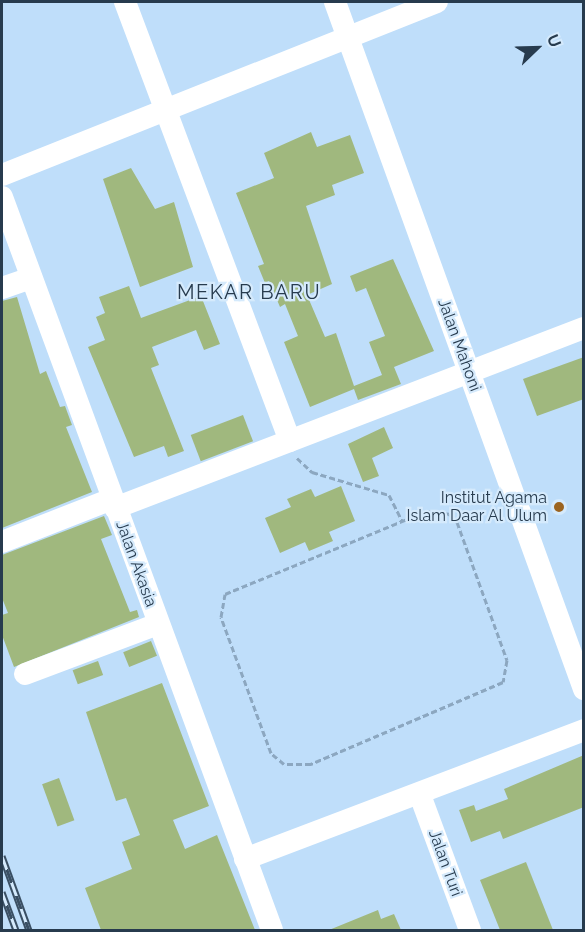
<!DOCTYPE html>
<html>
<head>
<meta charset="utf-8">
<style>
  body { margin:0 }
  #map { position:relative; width:585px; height:932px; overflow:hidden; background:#bfdefa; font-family:Raleway,sans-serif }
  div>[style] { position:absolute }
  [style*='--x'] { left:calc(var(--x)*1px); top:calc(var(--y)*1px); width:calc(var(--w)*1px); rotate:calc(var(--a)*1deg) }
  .building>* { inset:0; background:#a0b87e; transform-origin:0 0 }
  .path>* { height:3px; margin-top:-1.5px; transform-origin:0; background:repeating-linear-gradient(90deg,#8ca7c0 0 6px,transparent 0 9px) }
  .minor>* { height:22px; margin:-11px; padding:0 11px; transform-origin:11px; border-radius:11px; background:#fff }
  .rail>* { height:7px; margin-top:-3.5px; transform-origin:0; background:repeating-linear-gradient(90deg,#d5eafc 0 14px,#3a4f63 0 28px); box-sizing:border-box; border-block:2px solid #3a4f63 }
  .dots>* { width:16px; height:16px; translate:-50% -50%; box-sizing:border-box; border:3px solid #d5eafc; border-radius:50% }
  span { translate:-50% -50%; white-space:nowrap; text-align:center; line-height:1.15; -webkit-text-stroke:4.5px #d5eafc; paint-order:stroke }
  .street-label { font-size:16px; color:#273b4e }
  .poi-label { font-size:16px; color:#273b4e }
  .right { translate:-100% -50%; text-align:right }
  .quarter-label { font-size:20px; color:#273b4e; letter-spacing:1.5px }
  .frame { position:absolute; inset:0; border:3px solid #273b4e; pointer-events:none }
  .north { position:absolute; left:507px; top:18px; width:60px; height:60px; -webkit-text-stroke:4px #d5eafc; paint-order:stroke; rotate:67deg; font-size:16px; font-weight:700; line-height:24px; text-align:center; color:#273b4e }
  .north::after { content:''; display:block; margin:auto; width:21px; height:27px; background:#273b4e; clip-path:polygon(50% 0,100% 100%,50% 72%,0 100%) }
</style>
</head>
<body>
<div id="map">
  <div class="building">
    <div style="clip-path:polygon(311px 132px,317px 147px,350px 135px,364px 173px,332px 185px,335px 195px,306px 206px,332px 284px,307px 295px,325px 337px,336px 333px,354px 386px,382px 375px,369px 342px,385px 336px,366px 288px,356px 292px,350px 276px,393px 259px,434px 351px,394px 367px,401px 384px,358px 400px,354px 389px,310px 407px,284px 342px,298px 336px,285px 304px,280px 307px,269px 281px,265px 283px,258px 266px,264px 264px,236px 193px,274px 178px,264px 153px)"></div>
    <div style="clip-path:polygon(131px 168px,155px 209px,174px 202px,193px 267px,140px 287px,103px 179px)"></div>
    <div style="clip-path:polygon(129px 286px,141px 318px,201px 296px,220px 344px,204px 350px,196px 330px,152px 347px,159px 365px,151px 368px,184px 451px,168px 457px,164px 446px,134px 457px,88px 347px,105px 340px,96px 317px,105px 313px,99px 297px)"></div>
    <div style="clip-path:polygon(17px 297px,40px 374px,46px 371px,60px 407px,65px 406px,72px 425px,66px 427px,92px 492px,2px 528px,2px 301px)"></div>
    <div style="clip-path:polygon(584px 357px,584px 399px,537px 416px,523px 379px)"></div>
    <div style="left:243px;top:415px;width:28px;height:56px;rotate:69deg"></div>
    <div style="clip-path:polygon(384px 427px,393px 448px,372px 458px,379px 476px,363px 482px,348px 444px)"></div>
    <div style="clip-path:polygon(341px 486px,355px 521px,329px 532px,333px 541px,309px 551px,305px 542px,280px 553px,265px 518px,291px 507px,287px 499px,311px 489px,315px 497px)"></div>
    <div style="clip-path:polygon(104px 516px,112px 535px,101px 539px,130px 612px,137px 610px,139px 617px,14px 667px,2px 635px,2px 615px,8px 613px,2px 598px,2px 555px)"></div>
    <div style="left:151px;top:641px;width:16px;height:30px;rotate:68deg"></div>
    <div style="left:98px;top:661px;width:15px;height:27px;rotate:70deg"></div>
    <div style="clip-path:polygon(162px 683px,209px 806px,173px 820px,185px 849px,217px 835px,255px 930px,101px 930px,85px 888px,132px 869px,122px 842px,140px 835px,126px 798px,116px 801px,86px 712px)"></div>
    <div style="clip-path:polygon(584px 755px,584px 807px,503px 839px,500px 831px,471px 842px,459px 810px,474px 805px,476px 811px,508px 799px,504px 789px)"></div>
    <div style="left:59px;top:778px;width:45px;height:18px;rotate:70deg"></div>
    <div style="clip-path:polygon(526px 862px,553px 930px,500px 930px,480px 880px)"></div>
    <div style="clip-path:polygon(378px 910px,381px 919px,394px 914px,401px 930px,329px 930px)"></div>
  </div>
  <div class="path">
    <div style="--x:297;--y:458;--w:21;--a:43"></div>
    <div style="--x:312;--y:472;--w:80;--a:16.6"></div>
    <div style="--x:389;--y:495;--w:29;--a:63"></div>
    <div style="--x:426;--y:511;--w:23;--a:7"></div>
    <div style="--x:449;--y:514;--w:11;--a:45"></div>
    <div style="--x:457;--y:522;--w:147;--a:70.1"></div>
    <div style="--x:507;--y:660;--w:22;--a:100"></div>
    <div style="--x:503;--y:682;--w:209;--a:156.9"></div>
    <div style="--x:311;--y:764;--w:27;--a:180"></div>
    <div style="--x:284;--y:764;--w:17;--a:-140"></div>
    <div style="--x:271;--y:753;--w:145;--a:-110.2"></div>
    <div style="--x:221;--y:617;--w:23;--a:-80"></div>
    <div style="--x:225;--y:594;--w:217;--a:-22.4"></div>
  </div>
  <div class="minor">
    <div style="--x:125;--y:2;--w:469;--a:69.4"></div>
    <div style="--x:335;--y:2;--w:731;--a:70.08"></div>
    <div style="--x:2;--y:175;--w:468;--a:-21.7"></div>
    <div style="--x:2;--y:197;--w:781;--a:69.78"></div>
    <div style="--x:2;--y:288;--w:31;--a:-19"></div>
    <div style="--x:115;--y:508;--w:502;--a:-21"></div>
    <div style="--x:2;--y:542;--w:118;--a:-21.4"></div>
    <div style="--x:25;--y:674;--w:142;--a:-20.6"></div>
    <div style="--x:420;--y:795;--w:144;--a:69.7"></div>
    <div style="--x:245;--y:859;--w:363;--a:-20.8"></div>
  </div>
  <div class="rail">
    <div style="--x:2;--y:856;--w:79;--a:70"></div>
    <div style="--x:2;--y:892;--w:40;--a:69.8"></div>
  </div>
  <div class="dots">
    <div style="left:559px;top:507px;background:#9b631f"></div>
  </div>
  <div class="street-label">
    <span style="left:459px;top:345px;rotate:70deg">Jalan Mahoni</span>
    <span style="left:136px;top:564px;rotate:70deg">Jalan Akasia</span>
    <span style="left:445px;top:863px;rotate:70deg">Jalan Turi</span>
  </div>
  <div class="poi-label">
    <span class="right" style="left:547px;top:507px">Institut Agama<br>Islam Daar Al Ulum</span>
  </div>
  <div class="quarter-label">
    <span style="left:249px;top:292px">MEKAR BARU</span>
  </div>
  <div class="frame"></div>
  <div class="north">U</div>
</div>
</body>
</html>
